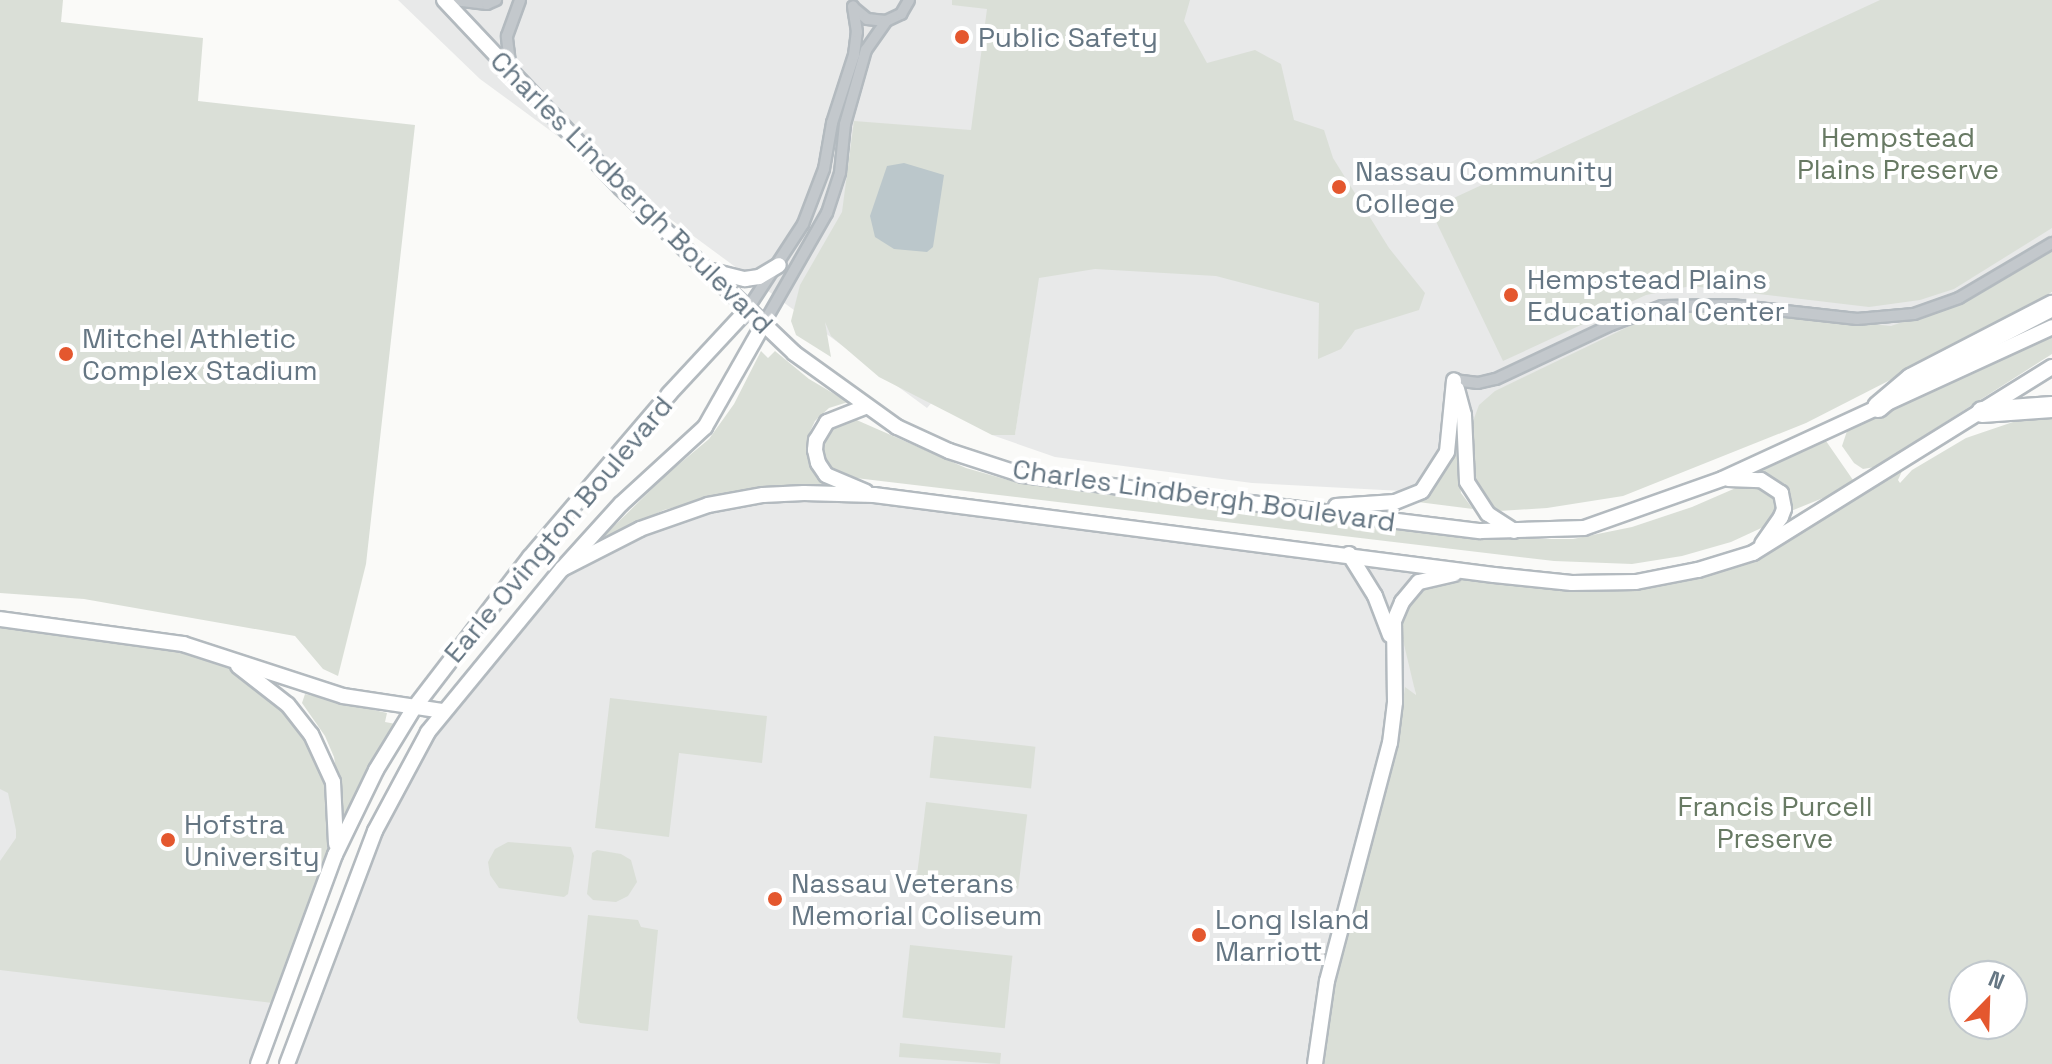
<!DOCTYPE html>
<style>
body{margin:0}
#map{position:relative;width:2052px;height:1064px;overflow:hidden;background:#fafaf8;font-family:"Space Grotesk",sans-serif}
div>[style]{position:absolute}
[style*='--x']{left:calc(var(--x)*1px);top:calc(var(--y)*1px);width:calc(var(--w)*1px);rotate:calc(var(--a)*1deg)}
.built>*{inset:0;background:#e8e9e9}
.green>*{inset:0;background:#dadfd7;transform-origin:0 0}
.water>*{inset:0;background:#bbc7cb}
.roads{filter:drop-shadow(2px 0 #b3babf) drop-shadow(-2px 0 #b3babf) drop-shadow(0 2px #b3babf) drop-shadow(0 -2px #b3babf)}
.street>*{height:10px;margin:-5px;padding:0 5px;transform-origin:5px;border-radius:5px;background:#c3c8cc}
.secondary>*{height:14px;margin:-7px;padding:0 7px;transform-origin:7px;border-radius:7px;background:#fff}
.highway>*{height:20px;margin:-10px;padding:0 10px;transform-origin:10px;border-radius:10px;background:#fff}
.dots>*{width:22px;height:22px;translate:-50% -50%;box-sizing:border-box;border:4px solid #fff;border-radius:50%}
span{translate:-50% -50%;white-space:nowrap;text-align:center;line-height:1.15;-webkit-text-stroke:8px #fff;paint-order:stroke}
.poi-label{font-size:28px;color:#657683}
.left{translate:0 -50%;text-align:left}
.park-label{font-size:28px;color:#687a64}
.street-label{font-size:28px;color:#657683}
.north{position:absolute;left:1948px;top:960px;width:80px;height:80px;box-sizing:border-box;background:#fff;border:2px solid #c1c8cd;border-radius:50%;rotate:23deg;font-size:22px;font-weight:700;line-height:32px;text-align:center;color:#657683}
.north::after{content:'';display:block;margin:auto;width:28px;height:36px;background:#e4572e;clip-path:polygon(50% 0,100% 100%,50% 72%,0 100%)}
</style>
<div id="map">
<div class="built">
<i style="clip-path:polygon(398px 0,2052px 0,2052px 244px,2043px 258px,1893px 340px,1650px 438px,1472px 418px,1454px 380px,1447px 376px,1442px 446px,1435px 467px,1418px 487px,1402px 491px,1252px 483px,1055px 457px,992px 435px,1015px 434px,1038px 280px,927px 408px,480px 79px)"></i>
<i style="clip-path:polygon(876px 497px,1413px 566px,1404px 614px,1417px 704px,1333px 1064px,289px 1064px,367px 849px,418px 754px,564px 570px,648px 527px,746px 499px)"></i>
<i style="clip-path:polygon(0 619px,333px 782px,258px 1064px,0 1064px)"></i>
</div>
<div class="green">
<i style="clip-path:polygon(0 0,63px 0,61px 22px,203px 38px,198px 101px,415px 125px,366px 564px,338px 676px,323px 669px,295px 636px,84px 599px,0 593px)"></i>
<i style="clip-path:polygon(952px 0,1190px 0,1184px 21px,1207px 63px,1255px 50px,1281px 64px,1294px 120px,1324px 130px,1333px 158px,1389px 248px,1425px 293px,1419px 310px,1355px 330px,1341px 349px,1318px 359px,1319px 303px,1216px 276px,1095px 269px,1039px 278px,1015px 435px,992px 435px,879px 377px,831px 336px,825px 322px,831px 357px,796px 335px,791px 321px,800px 285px,842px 212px,854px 121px,971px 130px,987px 9px,952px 5px)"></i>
<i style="clip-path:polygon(1880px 0,2052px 0,2052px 228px,1954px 289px,1920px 300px,1869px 307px,1691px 286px,1646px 295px,1503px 361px,1430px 209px)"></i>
<i style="clip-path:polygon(2052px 251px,2052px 292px,1994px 327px,1806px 423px,1623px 496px,1547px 508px,1499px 511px,1487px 506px,1475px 493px,1469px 432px,1479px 405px,1495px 391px,1634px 324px,1681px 312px,1744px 311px,1891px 326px,1973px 298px)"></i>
<i style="clip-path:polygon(2052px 336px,2052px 354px,1875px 467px,1863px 469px,1854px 463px,1842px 446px,1847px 431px)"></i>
<i style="clip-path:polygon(761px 351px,768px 358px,775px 351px,809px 379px,848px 402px,829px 408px,815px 421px,807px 438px,808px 461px,818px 477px,831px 486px,732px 492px,664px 510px,601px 539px,666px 475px,709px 439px,734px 404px)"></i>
<i style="clip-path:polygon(evenodd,2052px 415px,2052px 1064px,1324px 1064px,1332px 994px,1397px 748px,1405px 687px,1416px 695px,1402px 636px,1403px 610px,1425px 584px,1435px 587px,1436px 582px,1446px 577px,1581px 592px,1614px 591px,1705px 575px,1766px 552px,1903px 469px,1898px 480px,1900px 483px,1912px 470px,1966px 438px,2016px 421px,2052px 415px,1964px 976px,2012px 976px,2012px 1024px,1964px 1024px,1964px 976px)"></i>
<i style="clip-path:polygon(852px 418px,966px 468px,1015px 482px,1480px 539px,1573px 539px,1632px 527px,1692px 507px,1745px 484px,1761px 485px,1774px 493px,1778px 505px,1770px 524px,1731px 542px,1682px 556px,1632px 564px,1554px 561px,847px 477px,833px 471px,824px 458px,822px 444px,826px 431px,837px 421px)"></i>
<i style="clip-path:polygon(1455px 440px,1461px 493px,1473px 509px,1410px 501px,1435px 483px,1449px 462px)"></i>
<i style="clip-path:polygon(1826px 441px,1853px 480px,1828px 496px,1791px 511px,1785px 484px,1758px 470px)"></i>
<i style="clip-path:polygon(0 619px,203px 649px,270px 689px,320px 750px,338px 826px,281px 1004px,0 970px,0 861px,16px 838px,16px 830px,8px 793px,0 789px)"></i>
<i style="clip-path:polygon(305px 694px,387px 713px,385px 722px,396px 724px,344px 819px,334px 757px,325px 736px,302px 703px)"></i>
<i style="clip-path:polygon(610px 698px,767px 716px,762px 763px,679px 753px,669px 837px,595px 828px)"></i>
<i style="left:934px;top:736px;width:102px;height:42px;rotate:6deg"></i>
<i style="left:926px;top:802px;width:102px;height:75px;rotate:7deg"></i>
<i style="clip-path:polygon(508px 842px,571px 847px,574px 856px,568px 894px,564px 897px,499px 888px,490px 875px,488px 862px,495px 849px)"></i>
<i style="clip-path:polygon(597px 850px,621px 854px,631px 860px,637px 882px,628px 896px,616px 902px,593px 900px,587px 894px,592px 853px)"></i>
<i style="clip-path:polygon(588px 915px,638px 920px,641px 927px,658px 930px,648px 1031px,580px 1023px,577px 1018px)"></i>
<i style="left:910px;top:945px;width:103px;height:73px;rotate:6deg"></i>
<i style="clip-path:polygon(900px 1043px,1001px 1053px,1000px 1064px,899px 1057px)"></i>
</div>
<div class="water">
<i style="clip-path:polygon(904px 163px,944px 175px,933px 247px,927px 252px,894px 249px,875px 237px,870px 216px,887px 166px)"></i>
</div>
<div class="roads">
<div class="street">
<i style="--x:454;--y:0;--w:33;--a:7"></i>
<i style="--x:487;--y:4;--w:10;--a:-24"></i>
<i style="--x:854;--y:8;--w:17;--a:40"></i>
<i style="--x:867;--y:19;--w:19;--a:6"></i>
<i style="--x:886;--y:21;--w:17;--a:-25"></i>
<i style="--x:901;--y:14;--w:16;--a:-60"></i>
<i style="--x:511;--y:71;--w:35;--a:-97"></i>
<i style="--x:507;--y:36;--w:38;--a:-70"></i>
<i style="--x:747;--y:310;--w:103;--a:-56.9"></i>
<i style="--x:803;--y:224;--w:59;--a:-69.1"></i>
<i style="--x:824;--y:169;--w:47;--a:-80.1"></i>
<i style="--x:832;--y:123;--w:71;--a:-72.1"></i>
<i style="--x:854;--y:55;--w:23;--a:-83"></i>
<i style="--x:857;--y:32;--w:26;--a:-99"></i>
<i style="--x:763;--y:325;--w:129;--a:-60.3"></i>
<i style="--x:827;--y:213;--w:42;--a:-72"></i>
<i style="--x:840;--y:173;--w:49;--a:-84.2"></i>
<i style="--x:845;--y:124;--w:77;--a:-74.2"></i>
<i style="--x:866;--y:50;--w:35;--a:-55"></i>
<i style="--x:1454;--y:380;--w:24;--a:7"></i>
<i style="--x:1478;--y:383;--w:18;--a:-13"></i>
<i style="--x:1496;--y:379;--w:127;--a:-25.2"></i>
<i style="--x:1611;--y:325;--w:54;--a:-20.4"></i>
<i style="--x:1662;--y:306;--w:69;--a:-0.8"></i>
<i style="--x:1731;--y:305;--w:127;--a:6.3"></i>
<i style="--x:1857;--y:319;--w:57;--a:-5"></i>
<i style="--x:1914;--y:314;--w:48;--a:-19.6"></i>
<i style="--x:1959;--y:298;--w:108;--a:-30.6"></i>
</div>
<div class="secondary">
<i style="--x:444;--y:0;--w:258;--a:46.7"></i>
<i style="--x:621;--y:188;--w:239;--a:43.6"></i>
<i style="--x:794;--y:353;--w:127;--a:35.7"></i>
<i style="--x:897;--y:427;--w:57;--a:24.8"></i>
<i style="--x:949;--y:451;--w:78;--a:18"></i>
<i style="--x:1023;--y:475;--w:461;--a:7"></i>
<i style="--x:1481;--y:531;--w:103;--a:-1.7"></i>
<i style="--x:1584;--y:528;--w:146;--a:-19.5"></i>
<i style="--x:1722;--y:479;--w:363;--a:-24.7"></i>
<i style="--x:712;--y:271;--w:34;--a:14"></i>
<i style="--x:745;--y:279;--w:14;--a:-8"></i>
<i style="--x:759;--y:277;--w:23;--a:-31"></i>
<i style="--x:1457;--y:389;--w:27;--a:75"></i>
<i style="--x:1464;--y:415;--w:67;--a:87.4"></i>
<i style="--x:1467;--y:482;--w:38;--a:57"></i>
<i style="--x:1488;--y:514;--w:31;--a:33"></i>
<i style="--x:865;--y:407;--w:41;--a:158.5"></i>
<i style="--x:827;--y:422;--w:21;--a:121"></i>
<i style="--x:816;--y:440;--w:10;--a:96"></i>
<i style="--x:815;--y:450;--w:13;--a:77"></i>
<i style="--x:818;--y:463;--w:14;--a:56"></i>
<i style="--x:826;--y:475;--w:43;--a:23"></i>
<i style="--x:1728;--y:479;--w:33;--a:2"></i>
<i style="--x:1761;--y:480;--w:24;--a:33"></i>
<i style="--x:1781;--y:493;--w:16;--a:79"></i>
<i style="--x:1784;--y:509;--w:9;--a:111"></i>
<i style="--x:1781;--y:517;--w:33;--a:125"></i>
<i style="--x:1336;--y:506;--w:59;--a:-3.9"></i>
<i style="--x:1395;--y:502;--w:29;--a:-22"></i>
<i style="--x:1422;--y:491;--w:46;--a:-57.3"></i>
<i style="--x:1447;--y:452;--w:72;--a:-84.4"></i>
<i style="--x:1349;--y:554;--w:49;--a:58.2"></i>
<i style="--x:1375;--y:596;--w:42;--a:69"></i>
<i style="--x:562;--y:569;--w:88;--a:-27.1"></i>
<i style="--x:640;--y:529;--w:72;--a:-19.4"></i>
<i style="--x:708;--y:505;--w:56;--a:-10.3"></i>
<i style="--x:763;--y:495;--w:41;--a:-2.8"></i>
<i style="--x:804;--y:493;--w:70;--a:1.6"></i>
<i style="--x:874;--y:495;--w:625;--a:7.35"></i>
<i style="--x:1494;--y:575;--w:78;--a:5.9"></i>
<i style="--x:1572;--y:583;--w:64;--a:-0.9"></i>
<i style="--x:1636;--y:582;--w:63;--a:-11"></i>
<i style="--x:1698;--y:570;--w:58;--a:-17.2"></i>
<i style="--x:1753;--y:553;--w:352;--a:-31.9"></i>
<i style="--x:0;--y:619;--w:185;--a:7.8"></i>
<i style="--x:183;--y:644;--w:168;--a:18"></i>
<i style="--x:343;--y:696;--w:100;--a:8.6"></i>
<i style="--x:238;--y:666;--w:63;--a:38"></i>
<i style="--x:288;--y:705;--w:37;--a:52"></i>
<i style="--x:311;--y:734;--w:53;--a:65.4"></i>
<i style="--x:333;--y:782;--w:62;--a:87.2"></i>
<i style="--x:258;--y:1064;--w:223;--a:-69.8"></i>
<i style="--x:335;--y:855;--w:94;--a:-64.2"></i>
<i style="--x:376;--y:770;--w:73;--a:-58.5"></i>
<i style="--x:414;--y:708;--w:190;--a:-52.5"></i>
<i style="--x:530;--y:557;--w:214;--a:-49.5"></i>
<i style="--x:669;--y:394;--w:115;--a:-47.1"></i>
<i style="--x:287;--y:1064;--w:249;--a:-69.3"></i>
<i style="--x:375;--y:831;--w:112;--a:-61.8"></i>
<i style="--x:428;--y:732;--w:211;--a:-50.6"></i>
<i style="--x:562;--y:569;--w:88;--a:-47.8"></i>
<i style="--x:621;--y:504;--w:114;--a:-42.5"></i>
<i style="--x:705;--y:427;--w:117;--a:-60.4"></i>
<i style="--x:1315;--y:1064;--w:84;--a:-81.8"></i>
<i style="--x:1327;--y:981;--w:246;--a:-75.2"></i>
<i style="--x:1390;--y:743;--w:41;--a:-83"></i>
<i style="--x:1395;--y:702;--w:81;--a:-90.7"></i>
<i style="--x:1394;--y:621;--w:21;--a:-67"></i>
<i style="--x:1402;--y:602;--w:26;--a:-50"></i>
<i style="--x:1419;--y:582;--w:36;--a:-13"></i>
</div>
<div class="highway">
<i style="--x:1878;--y:407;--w:43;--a:-40.3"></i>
<i style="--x:1911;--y:379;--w:159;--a:-27.4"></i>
<i style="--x:1982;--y:412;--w:70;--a:-4.1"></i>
</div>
</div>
<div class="dots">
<i style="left:962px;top:37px;background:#e4572e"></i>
<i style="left:1339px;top:187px;background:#e4572e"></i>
<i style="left:1511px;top:295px;background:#e4572e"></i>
<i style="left:66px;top:354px;background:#e4572e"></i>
<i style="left:168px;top:840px;background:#e4572e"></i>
<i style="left:775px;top:899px;background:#e4572e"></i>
<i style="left:1199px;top:935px;background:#e4572e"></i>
</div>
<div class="poi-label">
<span class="left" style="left:978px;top:37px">Public Safety</span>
<span class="left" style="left:1355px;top:187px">Nassau Community<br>College</span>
<span class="left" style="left:1527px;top:295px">Hempstead Plains<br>Educational Center</span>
<span class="left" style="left:82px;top:354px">Mitchel Athletic<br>Complex Stadium</span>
<span class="left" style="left:184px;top:840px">Hofstra<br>University</span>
<span class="left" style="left:791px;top:899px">Nassau Veterans<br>Memorial Coliseum</span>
<span class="left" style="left:1215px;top:935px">Long Island<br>Marriott</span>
</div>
<div class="park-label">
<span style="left:1898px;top:153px">Hempstead<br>Plains Preserve</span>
<span style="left:1775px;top:822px">Francis Purcell<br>Preserve</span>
</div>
<div class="street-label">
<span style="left:632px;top:192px;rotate:45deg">Charles Lindbergh Boulevard</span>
<span style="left:1204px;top:495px;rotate:8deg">Charles Lindbergh Boulevard</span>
<span style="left:558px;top:529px;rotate:-50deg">Earle Ovington Boulevard</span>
</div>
<div class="north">N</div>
</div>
